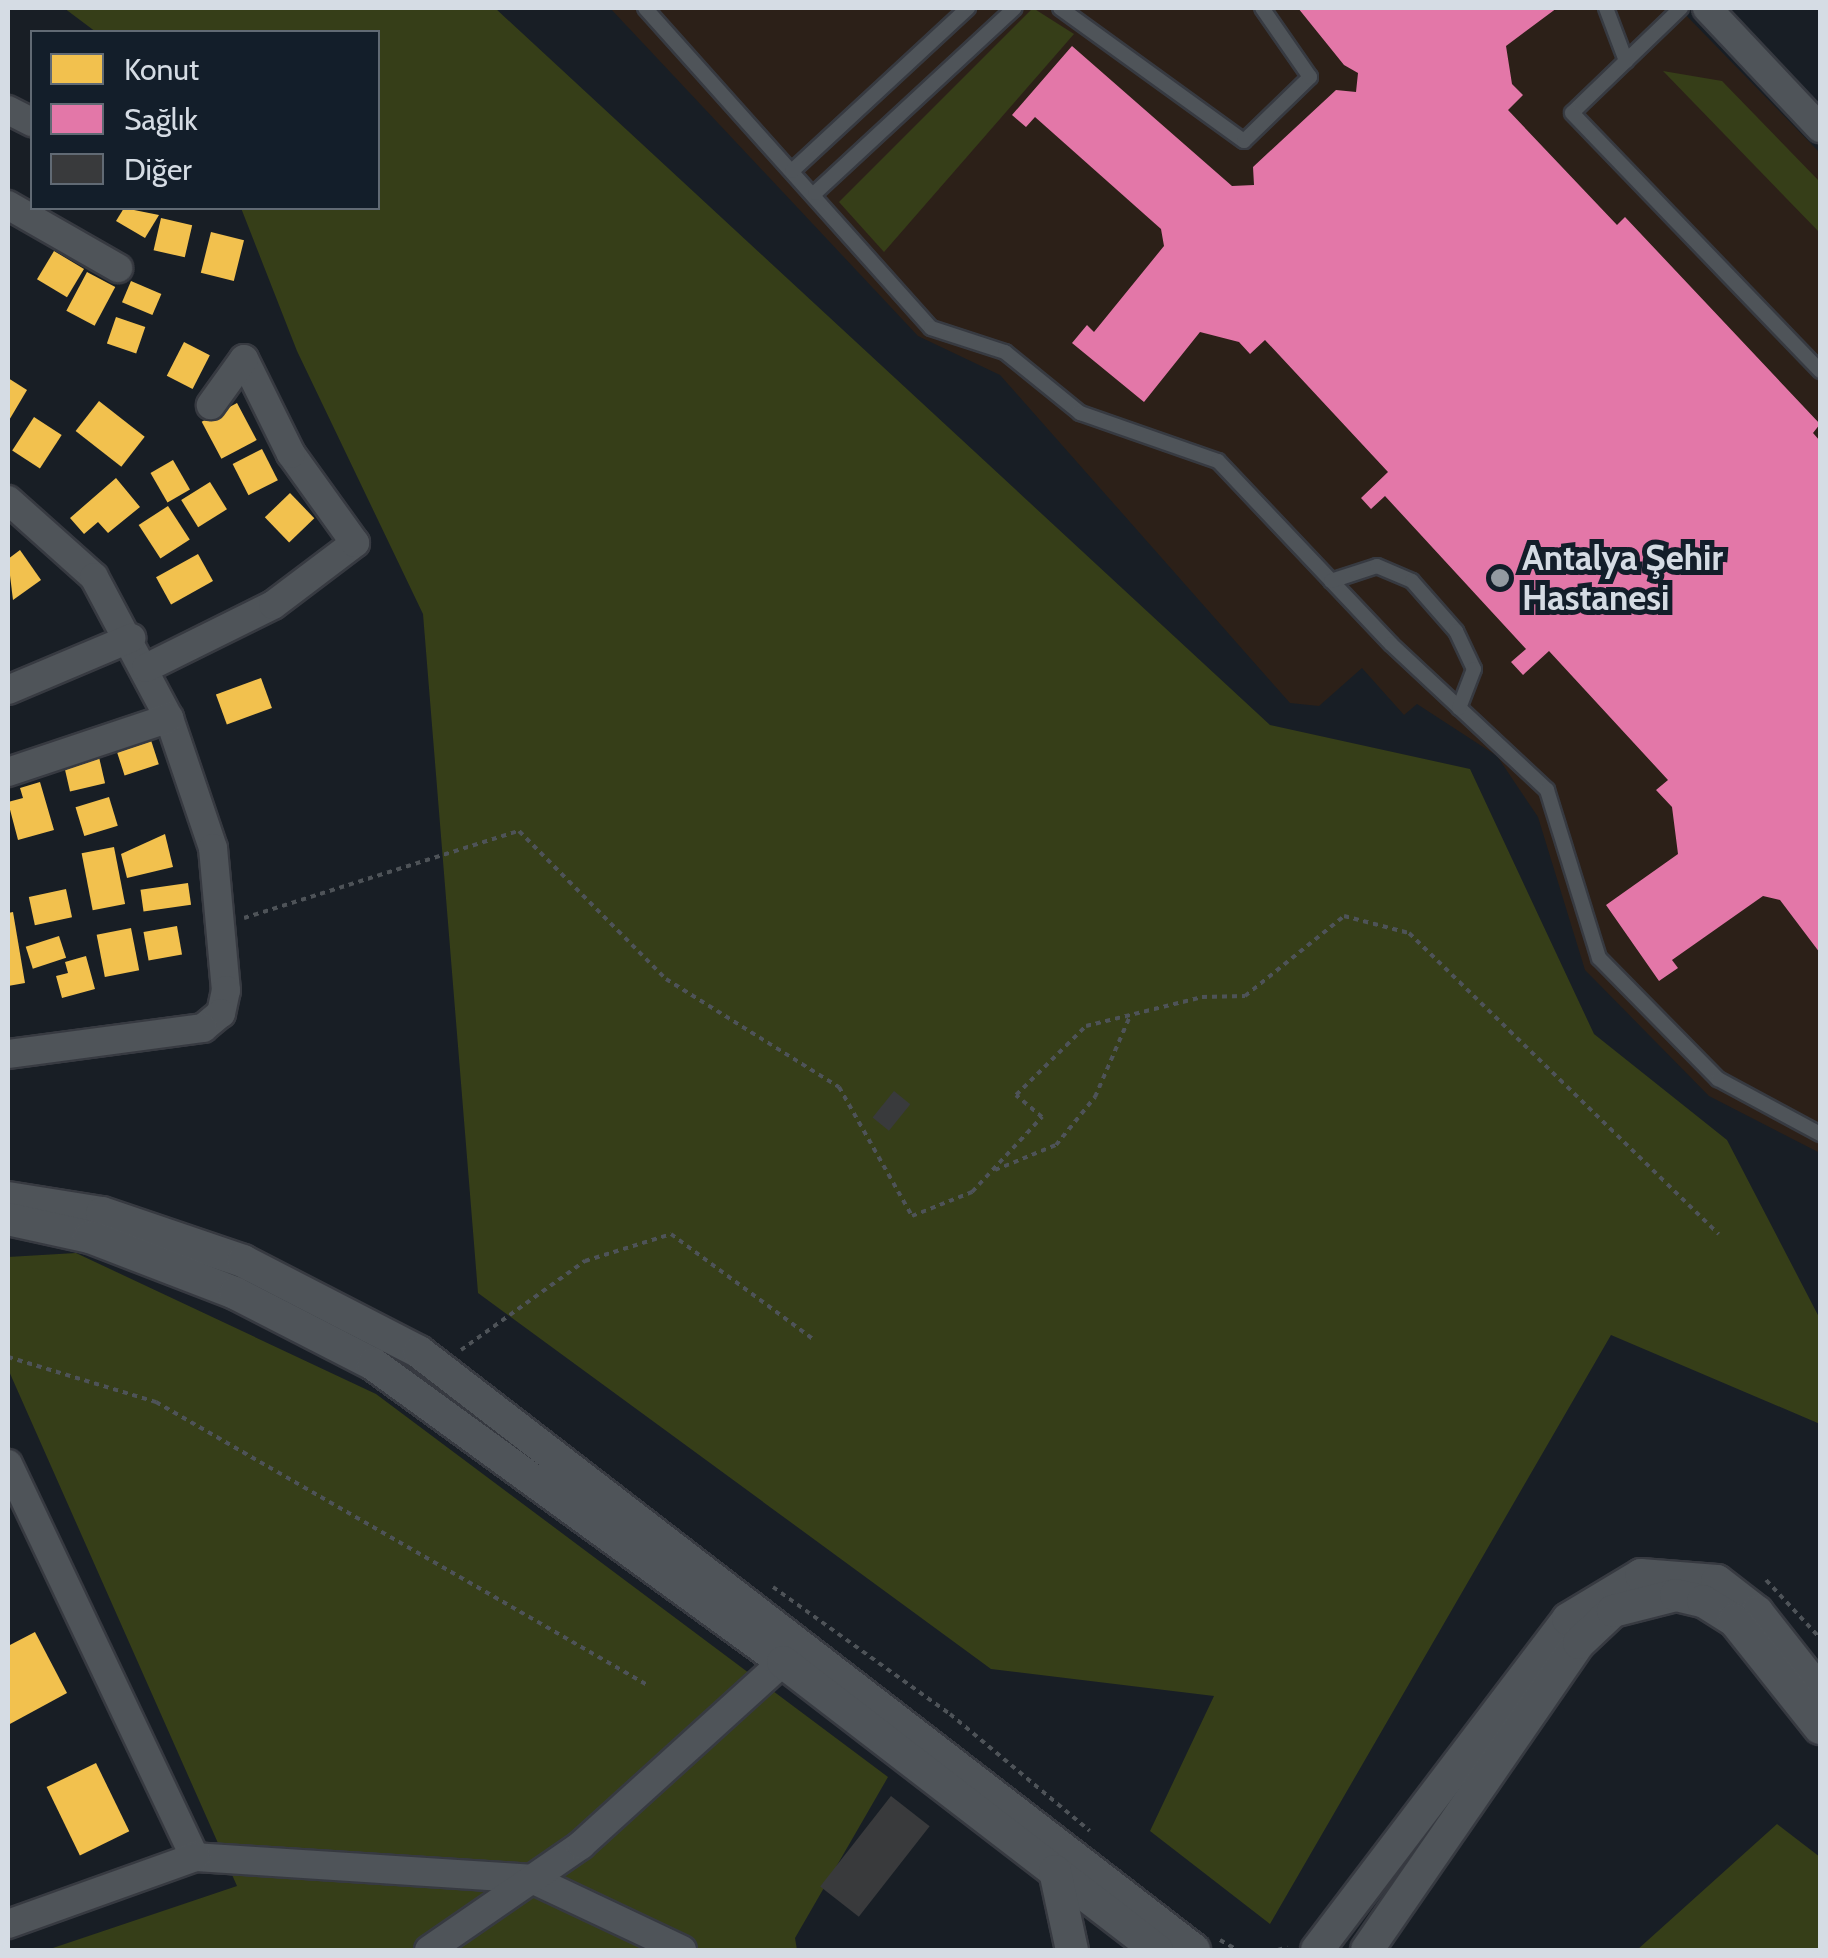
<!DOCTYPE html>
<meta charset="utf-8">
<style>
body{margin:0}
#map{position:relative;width:1828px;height:1958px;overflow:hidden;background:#181e25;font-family:Cabin,sans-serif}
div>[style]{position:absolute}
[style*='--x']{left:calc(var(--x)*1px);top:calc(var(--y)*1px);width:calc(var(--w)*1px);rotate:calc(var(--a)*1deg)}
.medical>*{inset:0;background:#2c2018}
.green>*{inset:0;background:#363e18}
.homes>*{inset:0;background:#f2c14e;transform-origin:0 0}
.health>*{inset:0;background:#e377a8}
.building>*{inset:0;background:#393a3c;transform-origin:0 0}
.path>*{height:4px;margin-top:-2px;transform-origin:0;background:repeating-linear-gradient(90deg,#4e5358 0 5px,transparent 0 10px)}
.roads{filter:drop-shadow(2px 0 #373a41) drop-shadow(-2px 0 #373a41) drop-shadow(0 2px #373a41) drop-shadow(0 -2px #373a41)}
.service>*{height:14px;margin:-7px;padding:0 7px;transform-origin:7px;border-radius:7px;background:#4f5459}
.minor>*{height:28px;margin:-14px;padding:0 14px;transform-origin:14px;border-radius:14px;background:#4f5459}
.tertiary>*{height:32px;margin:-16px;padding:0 16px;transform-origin:16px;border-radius:16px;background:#4f5459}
.dots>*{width:28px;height:28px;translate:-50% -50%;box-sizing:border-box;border:5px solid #131e2a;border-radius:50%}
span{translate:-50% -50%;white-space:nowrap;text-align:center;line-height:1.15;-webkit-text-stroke:10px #131e2a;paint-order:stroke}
.poi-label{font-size:35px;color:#d5dce4;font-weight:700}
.left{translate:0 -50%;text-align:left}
.frame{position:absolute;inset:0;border:10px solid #d5dce4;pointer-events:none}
.legend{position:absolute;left:30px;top:30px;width:350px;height:180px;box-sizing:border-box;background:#131e2a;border:2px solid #616a74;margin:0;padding:12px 18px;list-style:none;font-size:30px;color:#d5dce4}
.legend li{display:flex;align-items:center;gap:20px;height:50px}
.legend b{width:50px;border:2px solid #616a74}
</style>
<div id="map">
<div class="medical">
<i style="clip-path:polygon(610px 8px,1679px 8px,1820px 153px,1820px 1153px,1709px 1096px,1585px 970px,1538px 817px,1497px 756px,1417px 704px,1404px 715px,1362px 668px,1319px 706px,1290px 703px,1000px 375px,918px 336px)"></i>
</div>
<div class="green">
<i style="clip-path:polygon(64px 8px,495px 8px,1270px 725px,1470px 769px,1594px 1034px,1727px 1140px,1820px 1319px,1820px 1424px,1611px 1335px,1270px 1924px,1150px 1831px,1214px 1696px,991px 1669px,478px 1293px,423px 614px,297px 351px,241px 208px,378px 208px,378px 32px,96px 32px)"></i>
<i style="clip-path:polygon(1033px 8px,1074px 34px,884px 252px,839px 202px)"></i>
<i style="clip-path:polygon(1663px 71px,1722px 81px,1820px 182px,1820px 233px)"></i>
<i style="clip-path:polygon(76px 1253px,376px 1394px,888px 1777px,795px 1938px,797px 1950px,47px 1950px,237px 1886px,8px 1369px,8px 1257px)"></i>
<i style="clip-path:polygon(1777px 1824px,1820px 1857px,1820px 1950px,1637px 1950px)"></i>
</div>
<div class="homes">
<i style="clip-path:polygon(124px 208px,159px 215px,145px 238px,116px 221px)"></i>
<i style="left:161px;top:218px;width:32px;height:33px;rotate:13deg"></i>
<i style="left:211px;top:232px;width:34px;height:42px;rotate:14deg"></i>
<i style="left:54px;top:251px;width:35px;height:33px;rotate:31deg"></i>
<i style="left:87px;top:272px;width:32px;height:44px;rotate:28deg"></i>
<i style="left:131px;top:281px;width:33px;height:23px;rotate:23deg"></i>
<i style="left:116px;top:317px;width:31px;height:28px;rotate:19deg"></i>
<i style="left:184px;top:342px;width:29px;height:38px;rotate:27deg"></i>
<i style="clip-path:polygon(8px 378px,27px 390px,8px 422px)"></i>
<i style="left:99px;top:401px;width:58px;height:38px;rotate:38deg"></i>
<i style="left:237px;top:403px;width:42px;height:40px;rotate:62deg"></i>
<i style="left:34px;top:417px;width:33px;height:40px;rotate:33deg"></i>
<i style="left:262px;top:449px;width:35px;height:33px;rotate:63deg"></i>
<i style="left:173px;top:460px;width:34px;height:26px;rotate:60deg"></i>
<i style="clip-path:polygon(116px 478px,140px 507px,108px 533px,98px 522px,84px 534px,70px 518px)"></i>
<i style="left:210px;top:482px;width:32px;height:34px;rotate:58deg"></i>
<i style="left:290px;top:493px;width:35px;height:35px;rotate:46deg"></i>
<i style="left:168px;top:506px;width:40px;height:35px;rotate:57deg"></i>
<i style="clip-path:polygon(20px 550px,41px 580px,13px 600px,8px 559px)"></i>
<i style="left:198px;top:554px;width:31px;height:48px;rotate:61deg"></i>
<i style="left:261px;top:678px;width:32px;height:48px;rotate:70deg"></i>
<i style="left:148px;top:731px;width:35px;height:36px;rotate:72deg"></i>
<i style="left:99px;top:757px;width:27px;height:36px;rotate:77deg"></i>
<i style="clip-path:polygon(40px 782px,54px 830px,18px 840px,8px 802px,23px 798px,20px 788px)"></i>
<i style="left:109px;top:797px;width:30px;height:35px;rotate:73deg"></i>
<i style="clip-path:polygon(165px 834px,173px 867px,127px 878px,121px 854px)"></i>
<i style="left:114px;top:847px;width:58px;height:33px;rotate:79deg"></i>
<i style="left:188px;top:883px;width:22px;height:48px;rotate:82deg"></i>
<i style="left:66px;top:889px;width:29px;height:38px;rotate:78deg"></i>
<i style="clip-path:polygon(13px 912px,25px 983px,8px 986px,8px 913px)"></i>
<i style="left:177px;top:926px;width:29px;height:34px;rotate:80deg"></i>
<i style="left:131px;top:928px;width:43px;height:35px;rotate:79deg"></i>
<i style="left:59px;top:936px;width:23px;height:35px;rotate:72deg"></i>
<i style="clip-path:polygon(86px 956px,95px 989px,62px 998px,56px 976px,68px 973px,65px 962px)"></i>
<i style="clip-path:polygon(35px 1632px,67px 1693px,8px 1725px,8px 1646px)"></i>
<i style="left:96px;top:1763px;width:76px;height:55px;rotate:64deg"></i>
</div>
<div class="health">
<i style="clip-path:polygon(1298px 8px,1557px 8px,1506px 46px,1512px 84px,1523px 95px,1508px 110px,1617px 225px,1625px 217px,1820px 424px,1813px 433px,1820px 441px,1820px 953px,1780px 900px,1763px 896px,1672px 960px,1678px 968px,1659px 981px,1606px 905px,1678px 854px,1672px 807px,1656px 790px,1668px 780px,1549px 651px,1523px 675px,1511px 662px,1526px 649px,1385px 496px,1371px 509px,1361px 498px,1388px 472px,1265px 340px,1250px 354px,1239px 342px,1200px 332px,1144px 402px,1072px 343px,1087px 325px,1094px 332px,1164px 246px,1161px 229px,1035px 117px,1026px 127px,1012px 115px,1072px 46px,1232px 186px,1254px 185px,1253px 167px,1336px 90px,1356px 92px,1358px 73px,1344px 65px)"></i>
</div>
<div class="building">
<i style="left:894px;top:1091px;width:21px;height:34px;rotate:39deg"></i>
<i style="left:891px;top:1796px;width:49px;height:115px;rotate:38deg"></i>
</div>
<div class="path">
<i style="--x:244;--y:918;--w:288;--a:-17.6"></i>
<i style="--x:519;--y:831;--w:209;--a:45.2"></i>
<i style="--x:666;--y:979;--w:204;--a:32"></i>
<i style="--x:839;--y:1087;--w:148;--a:60.5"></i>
<i style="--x:912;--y:1216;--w:65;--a:-21.8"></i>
<i style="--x:972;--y:1192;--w:103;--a:-47"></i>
<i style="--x:1042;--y:1117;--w:34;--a:-140"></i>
<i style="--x:1016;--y:1095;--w:98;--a:-44.6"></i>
<i style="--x:1086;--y:1026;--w:120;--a:-14"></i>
<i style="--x:1202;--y:997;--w:43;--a:-1.3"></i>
<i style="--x:1245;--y:996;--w:127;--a:-38.9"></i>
<i style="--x:1344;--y:916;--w:67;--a:14.7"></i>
<i style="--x:1409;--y:933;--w:432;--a:44.2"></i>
<i style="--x:995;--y:1170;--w:66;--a:-22.3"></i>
<i style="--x:1056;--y:1145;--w:62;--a:-50.9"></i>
<i style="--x:1095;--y:1097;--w:88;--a:-66.6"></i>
<i style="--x:461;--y:1350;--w:153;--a:-35.7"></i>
<i style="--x:585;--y:1261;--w:90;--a:-17.4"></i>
<i style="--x:671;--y:1234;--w:178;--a:36.5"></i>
<i style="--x:8;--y:1357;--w:155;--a:16.9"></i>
<i style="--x:156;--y:1402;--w:569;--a:29.94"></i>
<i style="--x:1766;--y:1580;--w:79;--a:47"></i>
<i style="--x:773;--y:1587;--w:218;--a:35.7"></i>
<i style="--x:950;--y:1714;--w:182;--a:39.9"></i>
<i style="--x:1220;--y:1940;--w:20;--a:30"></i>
<i style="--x:1278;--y:1950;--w:10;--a:-17"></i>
</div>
<div class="roads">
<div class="service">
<i style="--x:645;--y:8;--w:429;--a:48.2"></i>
<i style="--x:931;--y:328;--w:78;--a:18"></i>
<i style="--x:1005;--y:352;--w:97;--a:39.1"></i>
<i style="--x:1080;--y:413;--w:146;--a:19.2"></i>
<i style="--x:1218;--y:461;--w:252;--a:46.6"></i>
<i style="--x:1391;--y:644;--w:214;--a:43.1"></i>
<i style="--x:1547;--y:790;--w:176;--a:72.8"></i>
<i style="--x:1599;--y:958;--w:170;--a:45.5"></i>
<i style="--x:1718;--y:1079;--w:116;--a:28.3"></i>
<i style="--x:1060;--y:8;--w:227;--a:35.9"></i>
<i style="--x:1244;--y:141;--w:92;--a:-44.1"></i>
<i style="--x:1310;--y:77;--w:84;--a:-124.8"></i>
<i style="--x:1606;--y:8;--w:57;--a:69.3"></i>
<i style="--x:1681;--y:8;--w:151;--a:136.1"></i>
<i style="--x:1572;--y:113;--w:358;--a:46.1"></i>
<i style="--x:792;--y:171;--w:240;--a:-42.8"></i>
<i style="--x:815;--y:193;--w:272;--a:-42.8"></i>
<i style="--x:1331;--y:581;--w:48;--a:-18.1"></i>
<i style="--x:1377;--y:566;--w:38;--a:23"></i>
<i style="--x:1412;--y:581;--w:67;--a:48.7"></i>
<i style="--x:1456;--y:631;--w:42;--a:64.7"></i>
<i style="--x:1474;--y:669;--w:42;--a:111"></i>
</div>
<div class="minor">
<i style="--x:1707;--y:8;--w:165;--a:46.7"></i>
<i style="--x:8;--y:110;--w:27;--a:27"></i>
<i style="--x:8;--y:205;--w:127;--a:29.8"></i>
<i style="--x:8;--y:500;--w:115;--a:41.8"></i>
<i style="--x:94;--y:577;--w:160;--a:62"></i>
<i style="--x:169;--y:718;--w:137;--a:71.3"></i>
<i style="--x:213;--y:848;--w:143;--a:84.8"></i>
<i style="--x:226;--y:990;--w:24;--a:102"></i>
<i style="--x:221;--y:1013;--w:23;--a:140"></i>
<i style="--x:203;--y:1028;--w:197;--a:172.4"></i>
<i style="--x:146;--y:668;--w:142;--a:-26.4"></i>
<i style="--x:273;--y:605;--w:103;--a:-37.1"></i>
<i style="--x:355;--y:543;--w:110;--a:-125.7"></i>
<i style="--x:291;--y:454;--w:106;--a:-116.3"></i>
<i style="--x:244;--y:359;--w:57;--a:125.7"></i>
<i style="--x:8;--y:690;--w:134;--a:-22.9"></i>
<i style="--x:8;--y:772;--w:170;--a:-18.5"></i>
<i style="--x:8;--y:1464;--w:435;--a:64.6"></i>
<i style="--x:195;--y:1857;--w:338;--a:3.7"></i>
<i style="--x:532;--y:1879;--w:166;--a:25.3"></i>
<i style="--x:8;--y:1924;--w:199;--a:-19.7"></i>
<i style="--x:429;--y:1950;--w:185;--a:-34.6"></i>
<i style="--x:581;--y:1845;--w:273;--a:-42.2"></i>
</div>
<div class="tertiary">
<i style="--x:8;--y:1198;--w:95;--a:9.1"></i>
<i style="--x:102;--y:1213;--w:149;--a:18.8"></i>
<i style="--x:243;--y:1261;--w:198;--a:27.3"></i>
<i style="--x:419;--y:1352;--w:979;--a:37.65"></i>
<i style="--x:8;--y:1219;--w:84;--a:12.4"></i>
<i style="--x:90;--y:1237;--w:155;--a:21.1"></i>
<i style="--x:235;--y:1293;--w:155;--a:27.2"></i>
<i style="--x:373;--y:1364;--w:507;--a:36.01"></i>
<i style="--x:783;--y:1662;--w:472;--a:37.6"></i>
<i style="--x:1055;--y:1871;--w:81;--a:77.9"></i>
<i style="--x:1317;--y:1950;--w:415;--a:-52.8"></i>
<i style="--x:1568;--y:1619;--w:85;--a:-31.1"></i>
<i style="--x:1641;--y:1575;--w:76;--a:4.5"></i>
<i style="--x:1717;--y:1581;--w:51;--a:37.8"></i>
<i style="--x:1757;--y:1612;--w:102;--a:51.8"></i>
<i style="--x:1367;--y:1950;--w:373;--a:-55.4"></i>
<i style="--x:1579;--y:1643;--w:47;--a:-43.3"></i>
<i style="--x:1613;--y:1611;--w:65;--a:-14.3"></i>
<i style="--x:1676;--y:1595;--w:28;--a:13"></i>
<i style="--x:1703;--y:1601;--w:36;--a:32"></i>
<i style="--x:1734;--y:1620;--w:138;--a:51.5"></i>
</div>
</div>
<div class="dots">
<i style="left:1500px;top:578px;background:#939aa1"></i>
</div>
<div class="poi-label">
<span class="left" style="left:1522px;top:578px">Antalya Şehir<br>Hastanesi</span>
</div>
<div class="frame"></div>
<ul class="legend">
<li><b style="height:28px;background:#f2c14e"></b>Konut</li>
<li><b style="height:28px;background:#e377a8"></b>Sağlık</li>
<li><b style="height:28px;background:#393a3c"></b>Diğer</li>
</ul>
</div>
